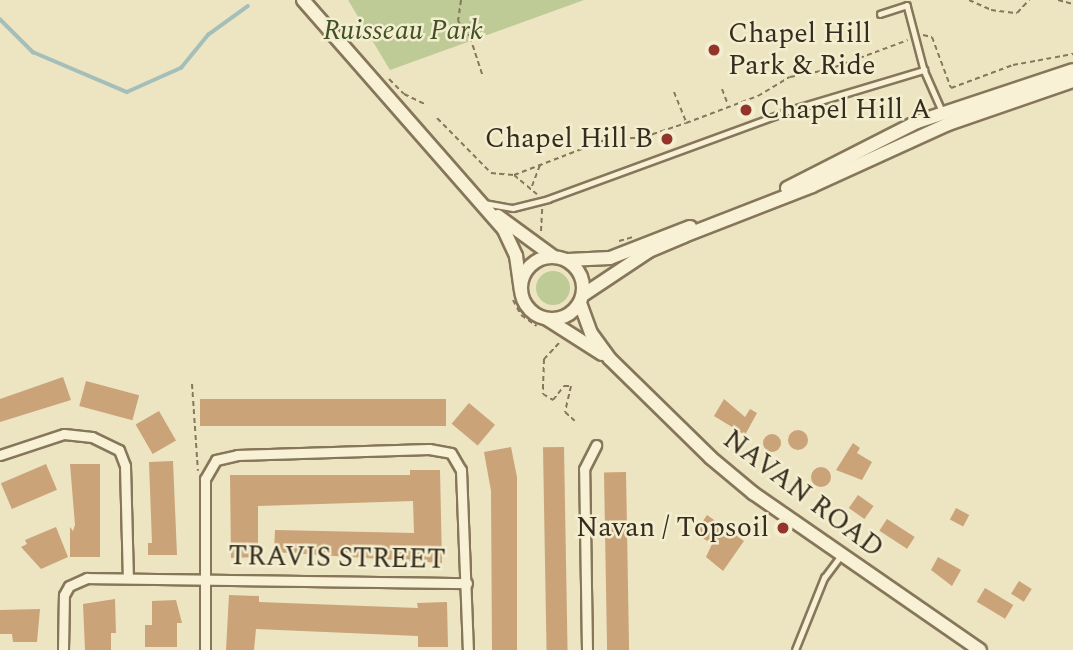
<!DOCTYPE html>
<style>
body{margin:0}
#map{position:relative;width:1073px;height:650px;overflow:hidden;background:#ede4c2;font-family:Spectral,serif}
div>[style]{position:absolute}
[style*='--x']{left:calc(var(--x)*1px);top:calc(var(--y)*1px);width:calc(var(--w)*1px);rotate:calc(var(--a)*1deg)}
.green>*{inset:0;background:#bfcb96}
.round{border-radius:50%}
.stream>*{height:3.5px;margin:-1.75px;padding:0 1.75px;transform-origin:1.75px;border-radius:1.75px;background:#a4bfba}
.building>*{inset:0;background:#caa378;transform-origin:0 0}
.path>*{height:2px;margin-top:-1px;transform-origin:0;background:repeating-linear-gradient(90deg,#86765a 0 5px,transparent 0 8.5px)}
.roads{filter:drop-shadow(2px 0 #86765a) drop-shadow(-2px 0 #86765a) drop-shadow(0 2px #86765a) drop-shadow(0 -2px #86765a)}
.lane>*{height:4.5px;margin:-2.25px;padding:0 2.25px;transform-origin:2.25px;border-radius:2.25px;background:#f8f1d5}
.street>*{height:9px;margin:-4.5px;padding:0 4.5px;transform-origin:4.5px;border-radius:4.5px;background:#f8f1d5}
.secondary>*{height:12px;margin:-6px;padding:0 6px;transform-origin:6px;border-radius:6px;background:#f8f1d5}
.secondary>.ring{margin:-6px;padding:0;box-sizing:content-box;background:none;border:12px solid #f8f1d5;border-radius:50%}
.dots>*{width:19px;height:19px;translate:-50% -50%;box-sizing:border-box;border:4px solid #f4eed1;border-radius:50%}
span{translate:-50% -50%;white-space:nowrap;text-align:center;line-height:1.15;-webkit-text-stroke:5px #f4eed1;paint-order:stroke}
.park-label{font-size:28px;color:#425224;font-style:italic}
.poi-label{font-size:28px;color:#362c1d}
.left{translate:0 -50%;text-align:left}
.right{translate:-100% -50%;text-align:right}
.street-label{font-size:28px;color:#362c1d}
</style>
<div id="map">
<div class="green">
<i style="clip-path:polygon(348px 0,584px 0,390px 70px)"></i>
<i class="round" style="left:536px;top:271px;width:34px;height:34px"></i>
</div>
<div class="stream">
<i style="--x:0;--y:19;--w:47;--a:45"></i>
<i style="--x:33;--y:52;--w:102;--a:23.1"></i>
<i style="--x:127;--y:92;--w:59;--a:-24"></i>
<i style="--x:181;--y:68;--w:43;--a:-50.7"></i>
<i style="--x:208;--y:35;--w:49;--a:-35.9"></i>
</div>
<div class="building">
<i style="clip-path:polygon(63px 377px,71px 400px,0 422px,0 399px)"></i>
<i style="left:86px;top:381px;width:55px;height:26px;rotate:15deg"></i>
<i style="left:446px;top:399px;width:27px;height:246px;rotate:90deg"></i>
<i style="clip-path:polygon(724px 399px,745px 417px,750px 409px,757px 413px,745px 435px,714px 416px)"></i>
<i style="left:469px;top:403px;width:34px;height:27px;rotate:40deg"></i>
<i style="left:159px;top:411px;width:34px;height:27px;rotate:60deg"></i>
<i class="round" style="left:788px;top:430px;width:20px;height:20px"></i>
<i class="round" style="left:763px;top:434px;width:18px;height:18px"></i>
<i style="clip-path:polygon(853px 443px,860px 448px,857px 453px,872px 462px,862px 480px,836px 470px)"></i>
<i style="clip-path:polygon(511px 447px,517px 477px,517px 650px,492px 650px,491px 491px,484px 452px)"></i>
<i style="left:564px;top:447px;width:203px;height:21px;rotate:89deg"></i>
<i style="clip-path:polygon(173px 461px,177px 555px,148px 555px,148px 543px,152px 543px,149px 462px)"></i>
<i style="left:46px;top:464px;width:28px;height:49px;rotate:67deg"></i>
<i style="clip-path:polygon(70px 464px,100px 464px,100px 557px,70px 557px,70px 527px,73px 531px,75px 525px)"></i>
<i class="round" style="left:811px;top:467px;width:20px;height:20px"></i>
<i style="clip-path:polygon(410px 470px,440px 470px,442px 563px,274px 552px,275px 530px,414px 533px,413px 501px,258px 506px,258px 557px,231px 558px,230px 475px,410px 475px)"></i>
<i style="left:626px;top:472px;width:178px;height:22px;rotate:89deg"></i>
<i style="left:858px;top:495px;width:19px;height:16px;rotate:35deg"></i>
<i style="left:956px;top:508px;width:15px;height:13px;rotate:28deg"></i>
<i style="clip-path:polygon(707px 515px,744px 541px,723px 571px,706px 557px,712px 544px,695px 533px)"></i>
<i style="left:887px;top:519px;width:33px;height:14px;rotate:33deg"></i>
<i style="clip-path:polygon(56px 527px,68px 557px,41px 569px,21px 547px,27px 544px,25px 540px)"></i>
<i style="clip-path:polygon(938px 557px,961px 570px,952px 586px,931px 570px)"></i>
<i style="left:1019px;top:581px;width:15px;height:15px;rotate:32deg"></i>
<i style="left:985px;top:588px;width:33px;height:16px;rotate:31deg"></i>
<i style="clip-path:polygon(229px 595px,259px 596px,259px 602px,418px 608px,417px 603px,447px 602px,448px 647px,418px 647px,418px 636px,256px 629px,254px 650px,226px 650px)"></i>
<i style="clip-path:polygon(115px 599px,116px 633px,111px 633px,111px 650px,85px 650px,83px 604px)"></i>
<i style="clip-path:polygon(176px 600px,182px 623px,177px 623px,177px 647px,145px 647px,145px 625px,152px 625px,152px 601px)"></i>
<i style="clip-path:polygon(40px 609px,37px 642px,13px 642px,12px 634px,0 634px,0 610px)"></i>
</div>
<div class="path">
<i style="--x:461;--y:0;--w:21;--a:98"></i>
<i style="--x:458;--y:21;--w:20;--a:53"></i>
<i style="--x:470;--y:37;--w:40;--a:72"></i>
<i style="--x:969;--y:0;--w:24;--a:24"></i>
<i style="--x:991;--y:10;--w:26;--a:7"></i>
<i style="--x:1017;--y:13;--w:18;--a:-47"></i>
<i style="--x:1058;--y:0;--w:16;--a:15"></i>
<i style="--x:923;--y:35;--w:9;--a:13"></i>
<i style="--x:932;--y:37;--w:54;--a:69.6"></i>
<i style="--x:951;--y:88;--w:66;--a:-20.4"></i>
<i style="--x:1013;--y:65;--w:61;--a:-10.4"></i>
<i style="--x:389;--y:79;--w:21;--a:45"></i>
<i style="--x:404;--y:94;--w:25;--a:26"></i>
<i style="--x:722;--y:89;--w:17;--a:69"></i>
<i style="--x:674;--y:92;--w:32;--a:68"></i>
<i style="--x:437;--y:118;--w:77;--a:45.5"></i>
<i style="--x:491;--y:173;--w:23;--a:5"></i>
<i style="--x:514;--y:175;--w:30;--a:40"></i>
<i style="--x:514;--y:175;--w:97;--a:-21"></i>
<i style="--x:605;--y:140;--w:39;--a:-4"></i>
<i style="--x:644;--y:137;--w:44;--a:-18.4"></i>
<i style="--x:686;--y:123;--w:77;--a:-20.6"></i>
<i style="--x:758;--y:96;--w:37;--a:-31"></i>
<i style="--x:790;--y:77;--w:38;--a:-11"></i>
<i style="--x:827;--y:70;--w:86;--a:-20.3"></i>
<i style="--x:532;--y:186;--w:22;--a:-69"></i>
<i style="--x:541;--y:231;--w:22;--a:-87"></i>
<i style="--x:619;--y:241;--w:15;--a:-16"></i>
<i style="--x:513;--y:300;--w:17;--a:62"></i>
<i style="--x:521;--y:315;--w:19;--a:35"></i>
<i style="--x:559;--y:343;--w:22;--a:133"></i>
<i style="--x:544;--y:359;--w:35;--a:92"></i>
<i style="--x:543;--y:394;--w:12;--a:31"></i>
<i style="--x:553;--y:400;--w:18;--a:-52"></i>
<i style="--x:564;--y:386;--w:7;--a:0"></i>
<i style="--x:571;--y:386;--w:27;--a:103"></i>
<i style="--x:565;--y:412;--w:13;--a:42"></i>
<i style="--x:192;--y:384;--w:87;--a:86.1"></i>
</div>
<div class="roads">
<div class="lane">
<i style="--x:880;--y:14;--w:28;--a:-18"></i>
<i style="--x:907;--y:5;--w:67;--a:75.3"></i>
<i style="--x:924;--y:70;--w:47;--a:66.2"></i>
<i style="--x:484;--y:203;--w:29;--a:10"></i>
<i style="--x:513;--y:208;--w:36;--a:-14"></i>
<i style="--x:548;--y:199;--w:265;--a:-20.1"></i>
<i style="--x:797;--y:108;--w:133;--a:-16.7"></i>
<i style="--x:795;--y:650;--w:78;--a:-68.1"></i>
<i style="--x:824;--y:578;--w:26;--a:-53"></i>
</div>
<div class="street">
<i style="--x:0;--y:455;--w:67;--a:-18.2"></i>
<i style="--x:64;--y:434;--w:28;--a:6"></i>
<i style="--x:92;--y:437;--w:30;--a:26"></i>
<i style="--x:119;--y:450;--w:17;--a:69"></i>
<i style="--x:125;--y:466;--w:112;--a:88.5"></i>
<i style="--x:63;--y:650;--w:55;--a:-89"></i>
<i style="--x:64;--y:595;--w:10;--a:-61"></i>
<i style="--x:69;--y:586;--w:20;--a:-24"></i>
<i style="--x:87;--y:578;--w:380;--a:0.8"></i>
<i style="--x:205;--y:650;--w:171;--a:-90"></i>
<i style="--x:205;--y:479;--w:22;--a:-60"></i>
<i style="--x:216;--y:460;--w:22;--a:-13"></i>
<i style="--x:237;--y:455;--w:192;--a:-1.8"></i>
<i style="--x:429;--y:449;--w:22;--a:10"></i>
<i style="--x:451;--y:453;--w:20;--a:60"></i>
<i style="--x:461;--y:470;--w:180;--a:87.8"></i>
<i style="--x:587;--y:650;--w:181;--a:-90.9"></i>
<i style="--x:584;--y:469;--w:27;--a:-63"></i>
</div>
<div class="secondary">
<i style="--x:303;--y:0;--w:305;--a:48.8"></i>
<i style="--x:504;--y:230;--w:29;--a:65"></i>
<i style="--x:516;--y:256;--w:34;--a:82"></i>
<i style="--x:787;--y:188;--w:146;--a:-26.9"></i>
<i style="--x:917;--y:122;--w:164;--a:-18.4"></i>
<i style="--x:498;--y:216;--w:69;--a:36.2"></i>
<i class="ring" style="left:521px;top:257px;width:50px;height:50px"></i>
<i style="--x:568;--y:260;--w:42;--a:-2.7"></i>
<i style="--x:610;--y:258;--w:86;--a:-21.2"></i>
<i style="--x:583;--y:295;--w:79;--a:-33.7"></i>
<i style="--x:649;--y:251;--w:38;--a:-23"></i>
<i style="--x:684;--y:236;--w:137;--a:-21.3"></i>
<i style="--x:812;--y:186;--w:149;--a:-24.5"></i>
<i style="--x:948;--y:124;--w:132;--a:-19"></i>
<i style="--x:580;--y:303;--w:32;--a:70"></i>
<i style="--x:591;--y:333;--w:32;--a:54"></i>
<i style="--x:610;--y:359;--w:141;--a:44.4"></i>
<i style="--x:711;--y:458;--w:55;--a:39.8"></i>
<i style="--x:753;--y:493;--w:276;--a:34.7"></i>
<i style="--x:547;--y:319;--w:65;--a:32.5"></i>
</div>
</div>
<div class="dots">
<i style="left:714px;top:50px;background:#94352b"></i>
<i style="left:746px;top:110px;background:#94352b"></i>
<i style="left:667px;top:139px;background:#94352b"></i>
<i style="left:783px;top:528px;background:#94352b"></i>
</div>
<div class="park-label">
<span style="left:403px;top:31px">Ruisseau Park</span>
</div>
<div class="poi-label">
<span class="left" style="left:728px;top:50px">Chapel Hill<br>Park &amp; Ride</span>
<span class="left" style="left:760px;top:110px">Chapel Hill A</span>
<span class="right" style="left:653px;top:139px">Chapel Hill B</span>
<span class="right" style="left:769px;top:528px">Navan / Topsoil</span>
</div>
<div class="street-label">
<span style="left:803px;top:494px;rotate:37deg">NAVAN ROAD</span>
<span style="left:337px;top:558px;rotate:1deg">TRAVIS STREET</span>
</div>
</div>
